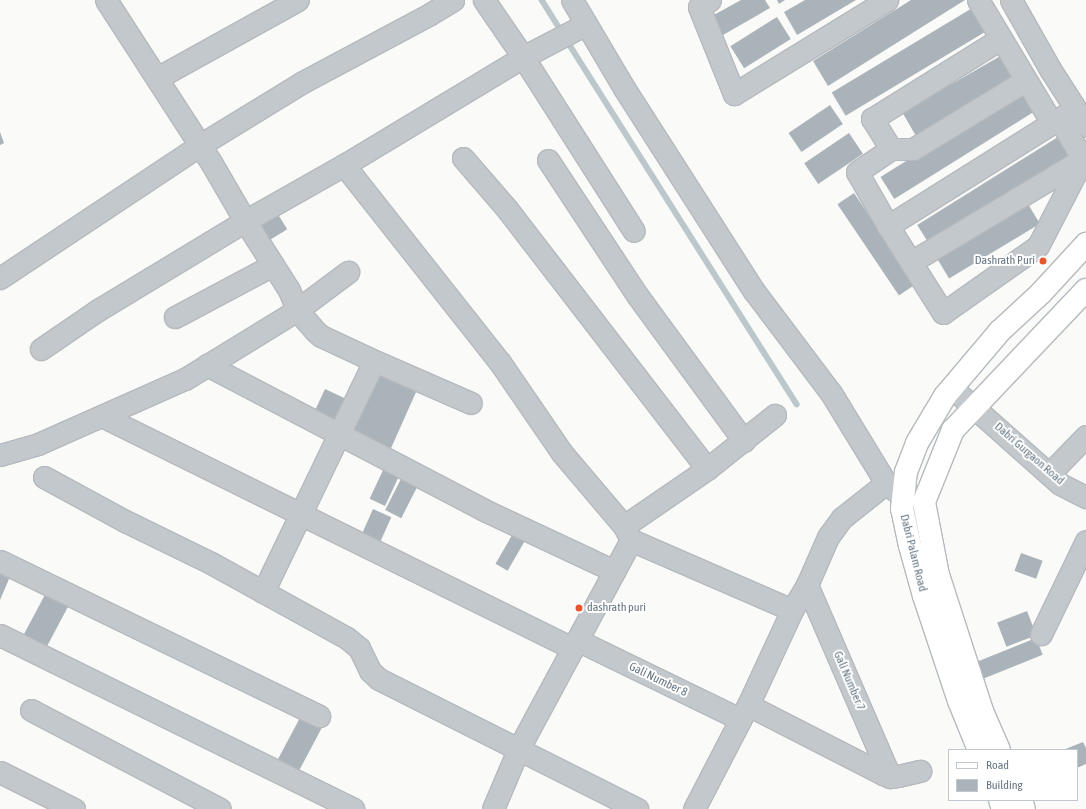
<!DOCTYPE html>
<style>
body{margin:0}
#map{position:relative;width:1086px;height:809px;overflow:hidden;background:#fafaf8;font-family:"Asap Condensed",sans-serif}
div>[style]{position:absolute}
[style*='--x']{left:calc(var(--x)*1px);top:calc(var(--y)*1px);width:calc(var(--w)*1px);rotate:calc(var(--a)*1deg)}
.stream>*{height:5.5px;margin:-2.75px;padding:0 2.75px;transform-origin:2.75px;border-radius:2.75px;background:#bbc7cb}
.building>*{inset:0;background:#aab3b9;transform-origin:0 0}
.roads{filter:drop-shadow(1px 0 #b5babe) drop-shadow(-1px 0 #b5babe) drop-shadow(0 1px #b5babe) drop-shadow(0 -1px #b5babe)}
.minor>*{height:21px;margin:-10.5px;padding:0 10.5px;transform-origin:10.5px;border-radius:10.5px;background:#c3c8cc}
.major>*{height:22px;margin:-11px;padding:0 11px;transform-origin:11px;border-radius:11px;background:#fff}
.dots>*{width:11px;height:11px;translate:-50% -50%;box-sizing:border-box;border:2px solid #fff;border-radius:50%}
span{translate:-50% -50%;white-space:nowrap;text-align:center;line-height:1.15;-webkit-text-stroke:4px #fff;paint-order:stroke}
.poi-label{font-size:12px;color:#657683}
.right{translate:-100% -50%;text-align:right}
.left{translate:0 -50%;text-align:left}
.street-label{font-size:12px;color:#657683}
.legend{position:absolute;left:948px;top:749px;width:130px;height:52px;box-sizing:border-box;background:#fff;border:1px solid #c1c8cd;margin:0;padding:5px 7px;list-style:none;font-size:12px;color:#657683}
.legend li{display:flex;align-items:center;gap:8px;height:20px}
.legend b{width:20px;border:1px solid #c1c8cd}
</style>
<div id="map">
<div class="stream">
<i style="--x:542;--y:0;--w:38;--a:58"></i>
<i style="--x:566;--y:39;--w:432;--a:57.7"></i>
</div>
<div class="building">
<i style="clip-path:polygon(741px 0,765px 0,770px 8px,723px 35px,712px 16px)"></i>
<i style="clip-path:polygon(777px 0,785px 0,779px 4px)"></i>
<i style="clip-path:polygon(805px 0,856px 0,797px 35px,784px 12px)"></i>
<i style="clip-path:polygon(911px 0,965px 0,828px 86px,813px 61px)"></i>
<i style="left:974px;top:7px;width:27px;height:166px;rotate:59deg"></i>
<i style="left:777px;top:17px;width:26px;height:55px;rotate:58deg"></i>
<i style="left:1002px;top:55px;width:30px;height:115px;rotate:60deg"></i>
<i style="left:1023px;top:88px;width:26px;height:168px;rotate:58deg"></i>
<i style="left:830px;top:105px;width:23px;height:50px;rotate:56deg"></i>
<i style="clip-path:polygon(0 132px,4px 143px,0 145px)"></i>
<i style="left:849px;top:133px;width:25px;height:54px;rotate:56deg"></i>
<i style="left:1058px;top:137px;width:26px;height:166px;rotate:58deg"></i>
<i style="left:854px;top:193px;width:110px;height:20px;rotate:56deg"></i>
<i style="left:1025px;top:199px;width:29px;height:106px;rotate:59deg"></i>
<i style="left:274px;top:208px;width:25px;height:22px;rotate:58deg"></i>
<i style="left:376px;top:364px;width:48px;height:75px;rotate:24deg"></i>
<i style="left:325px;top:389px;width:26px;height:31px;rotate:25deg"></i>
<i style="left:384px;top:468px;width:17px;height:34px;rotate:25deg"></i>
<i style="left:402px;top:477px;width:18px;height:37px;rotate:27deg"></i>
<i style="left:373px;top:509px;width:20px;height:33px;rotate:24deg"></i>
<i style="left:515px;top:530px;width:14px;height:39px;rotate:30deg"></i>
<i style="left:1021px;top:553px;width:23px;height:19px;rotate:20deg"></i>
<i style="clip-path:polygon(0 567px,12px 572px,0 600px)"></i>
<i style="left:48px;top:589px;width:26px;height:57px;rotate:28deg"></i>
<i style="left:1027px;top:611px;width:26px;height:32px;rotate:69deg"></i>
<i style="left:1036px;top:638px;width:18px;height:67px;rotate:68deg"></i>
<i style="left:302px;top:714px;width:24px;height:55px;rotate:28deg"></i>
<i style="clip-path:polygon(1083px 742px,1086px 748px,1086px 764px,1077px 768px,1077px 750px,1063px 750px)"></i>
</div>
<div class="roads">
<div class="minor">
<i style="--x:106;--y:0;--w:195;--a:57.1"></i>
<i style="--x:212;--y:164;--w:66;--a:59.9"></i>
<i style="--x:245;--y:221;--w:82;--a:57.5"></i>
<i style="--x:289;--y:290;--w:22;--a:68"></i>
<i style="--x:297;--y:310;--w:28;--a:49"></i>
<i style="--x:315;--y:331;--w:8;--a:40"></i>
<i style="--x:321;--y:336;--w:52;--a:25.1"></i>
<i style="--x:368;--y:358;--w:112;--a:23.6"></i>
<i style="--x:484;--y:0;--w:69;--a:55.6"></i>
<i style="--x:523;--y:57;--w:206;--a:57.5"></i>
<i style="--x:572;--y:0;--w:102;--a:59.4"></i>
<i style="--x:624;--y:88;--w:241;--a:57.4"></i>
<i style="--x:754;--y:291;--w:128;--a:53"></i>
<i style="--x:831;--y:393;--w:105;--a:58.6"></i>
<i style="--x:886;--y:483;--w:21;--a:39"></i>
<i style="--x:902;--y:496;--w:16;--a:14"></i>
<i style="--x:710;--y:0;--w:13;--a:148"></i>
<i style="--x:699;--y:7;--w:94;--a:68.1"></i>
<i style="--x:734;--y:94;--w:180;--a:-31.6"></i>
<i style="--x:978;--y:0;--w:144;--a:59"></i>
<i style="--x:1052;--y:123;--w:27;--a:-31"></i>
<i style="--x:1011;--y:0;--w:79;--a:60.5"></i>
<i style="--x:1050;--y:69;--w:67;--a:57.3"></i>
<i style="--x:157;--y:78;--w:161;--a:-29"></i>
<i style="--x:1052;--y:123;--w:194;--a:147.9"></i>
<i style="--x:888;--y:226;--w:103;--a:57.7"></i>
<i style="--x:943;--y:313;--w:116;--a:-35.2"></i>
<i style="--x:1038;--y:246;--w:98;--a:-62.7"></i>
<i style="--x:1083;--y:159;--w:47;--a:-121"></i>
<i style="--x:891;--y:149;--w:22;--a:0"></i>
<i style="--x:913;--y:149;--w:132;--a:-31.4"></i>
<i style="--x:463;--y:158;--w:67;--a:49.2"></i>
<i style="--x:507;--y:209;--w:328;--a:52.4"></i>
<i style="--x:548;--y:160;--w:162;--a:56.6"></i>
<i style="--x:637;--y:295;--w:181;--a:53.8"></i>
<i style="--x:344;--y:165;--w:250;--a:51.7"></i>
<i style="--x:499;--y:361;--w:112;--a:55.6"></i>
<i style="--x:562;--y:453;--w:96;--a:49.7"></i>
<i style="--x:624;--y:526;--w:16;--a:63"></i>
<i style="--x:631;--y:540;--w:238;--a:118.3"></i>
<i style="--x:518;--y:750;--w:64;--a:113"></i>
<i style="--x:888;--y:226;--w:62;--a:-119.9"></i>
<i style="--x:857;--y:172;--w:41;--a:-34.1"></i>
<i style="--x:891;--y:149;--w:36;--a:-122"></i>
<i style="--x:872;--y:119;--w:151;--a:-32"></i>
<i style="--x:911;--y:262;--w:200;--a:-30.9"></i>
<i style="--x:0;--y:278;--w:240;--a:-33.6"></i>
<i style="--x:200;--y:145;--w:119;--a:-31.5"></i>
<i style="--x:301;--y:83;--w:146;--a:-28.1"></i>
<i style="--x:430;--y:14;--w:27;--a:-31"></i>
<i style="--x:175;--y:317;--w:111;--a:-28"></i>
<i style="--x:41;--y:349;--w:69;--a:-34.4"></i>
<i style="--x:98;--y:310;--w:172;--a:-31.2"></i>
<i style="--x:245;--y:221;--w:114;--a:-29.5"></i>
<i style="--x:344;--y:165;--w:209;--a:-31.1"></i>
<i style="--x:523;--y:57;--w:71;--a:-27.6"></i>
<i style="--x:207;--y:365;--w:313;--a:27.6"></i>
<i style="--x:484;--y:510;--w:144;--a:25.1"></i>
<i style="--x:952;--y:388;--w:144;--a:41.6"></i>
<i style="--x:1060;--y:484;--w:29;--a:27"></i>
<i style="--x:102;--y:416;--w:524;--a:26.27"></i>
<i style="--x:0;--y:455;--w:40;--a:-16"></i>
<i style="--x:38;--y:444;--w:161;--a:-23.9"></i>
<i style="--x:185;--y:379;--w:132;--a:-31.6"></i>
<i style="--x:297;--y:310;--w:64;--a:-36.7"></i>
<i style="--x:1049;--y:474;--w:53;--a:-45.8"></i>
<i style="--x:44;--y:477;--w:92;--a:28.5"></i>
<i style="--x:125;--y:521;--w:96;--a:26"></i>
<i style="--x:211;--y:563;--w:155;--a:28.9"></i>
<i style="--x:347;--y:638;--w:16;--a:40"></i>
<i style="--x:359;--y:648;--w:25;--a:64"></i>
<i style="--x:370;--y:671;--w:12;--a:42"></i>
<i style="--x:379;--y:679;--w:289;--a:26.7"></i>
<i style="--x:624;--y:526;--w:101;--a:-34.5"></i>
<i style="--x:707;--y:469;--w:87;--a:-38.5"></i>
<i style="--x:631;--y:540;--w:176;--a:23.5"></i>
<i style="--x:0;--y:561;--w:355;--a:25.9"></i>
<i style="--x:807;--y:585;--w:209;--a:66.6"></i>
<i style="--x:263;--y:592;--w:256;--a:-64.3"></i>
<i style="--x:1041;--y:634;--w:103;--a:-64.2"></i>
<i style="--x:0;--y:635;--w:394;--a:26.2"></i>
<i style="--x:577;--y:640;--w:181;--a:25.9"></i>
<i style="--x:748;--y:705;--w:152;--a:27.1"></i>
<i style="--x:883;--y:774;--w:8;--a:23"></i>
<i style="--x:890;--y:777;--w:8;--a:-7"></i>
<i style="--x:898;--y:776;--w:23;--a:-13"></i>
<i style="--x:31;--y:710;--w:213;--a:27.6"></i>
<i style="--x:0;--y:772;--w:83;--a:26.6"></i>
<i style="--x:694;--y:809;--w:117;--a:-62.6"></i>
<i style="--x:748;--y:705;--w:105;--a:-65.1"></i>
<i style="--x:792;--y:610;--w:29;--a:-59"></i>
<i style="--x:807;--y:585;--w:52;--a:-66.4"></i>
<i style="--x:828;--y:537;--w:24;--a:-54"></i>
<i style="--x:842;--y:518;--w:56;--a:-38.5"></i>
</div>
<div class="major">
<i style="--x:979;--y:750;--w:53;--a:-112.2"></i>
<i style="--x:959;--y:701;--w:111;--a:-108.4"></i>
<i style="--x:924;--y:596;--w:52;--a:-105.6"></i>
<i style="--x:910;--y:546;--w:38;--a:-102"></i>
<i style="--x:902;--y:509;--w:37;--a:-84"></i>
<i style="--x:906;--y:472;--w:31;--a:-69"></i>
<i style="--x:917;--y:443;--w:55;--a:-59.2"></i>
<i style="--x:945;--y:396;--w:85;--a:-49.8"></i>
<i style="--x:1000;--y:331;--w:56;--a:-42.8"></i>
<i style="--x:1041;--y:293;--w:67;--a:-47.4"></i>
<i style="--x:999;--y:750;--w:43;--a:-113.6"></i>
<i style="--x:982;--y:711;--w:143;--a:-107.9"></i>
<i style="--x:938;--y:575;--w:74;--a:-100.9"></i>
<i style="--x:924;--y:502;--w:78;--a:-68.1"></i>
<i style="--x:953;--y:430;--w:193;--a:-46.5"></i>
<i style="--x:1000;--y:800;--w:9;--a:72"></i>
<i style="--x:1021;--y:800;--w:9;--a:72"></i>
</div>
</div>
<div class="dots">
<i style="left:1043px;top:261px;background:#e4572e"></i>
<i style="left:579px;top:608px;background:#e4572e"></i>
</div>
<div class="poi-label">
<span class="right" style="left:1035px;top:261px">Dashrath Puri</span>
<span class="left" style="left:587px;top:608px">dashrath puri</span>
</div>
<div class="street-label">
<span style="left:1029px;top:454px;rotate:41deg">Dabri Gurgaon Road</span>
<span style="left:913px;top:553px;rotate:76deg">Dabri Palam Road</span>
<span style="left:658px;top:680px;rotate:26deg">Gali Number 8</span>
<span style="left:849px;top:681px;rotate:67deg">Gali Number 7</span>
</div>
<ul class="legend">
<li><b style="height:5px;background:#fff"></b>Road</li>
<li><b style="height:11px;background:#aab3b9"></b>Building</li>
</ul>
</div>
